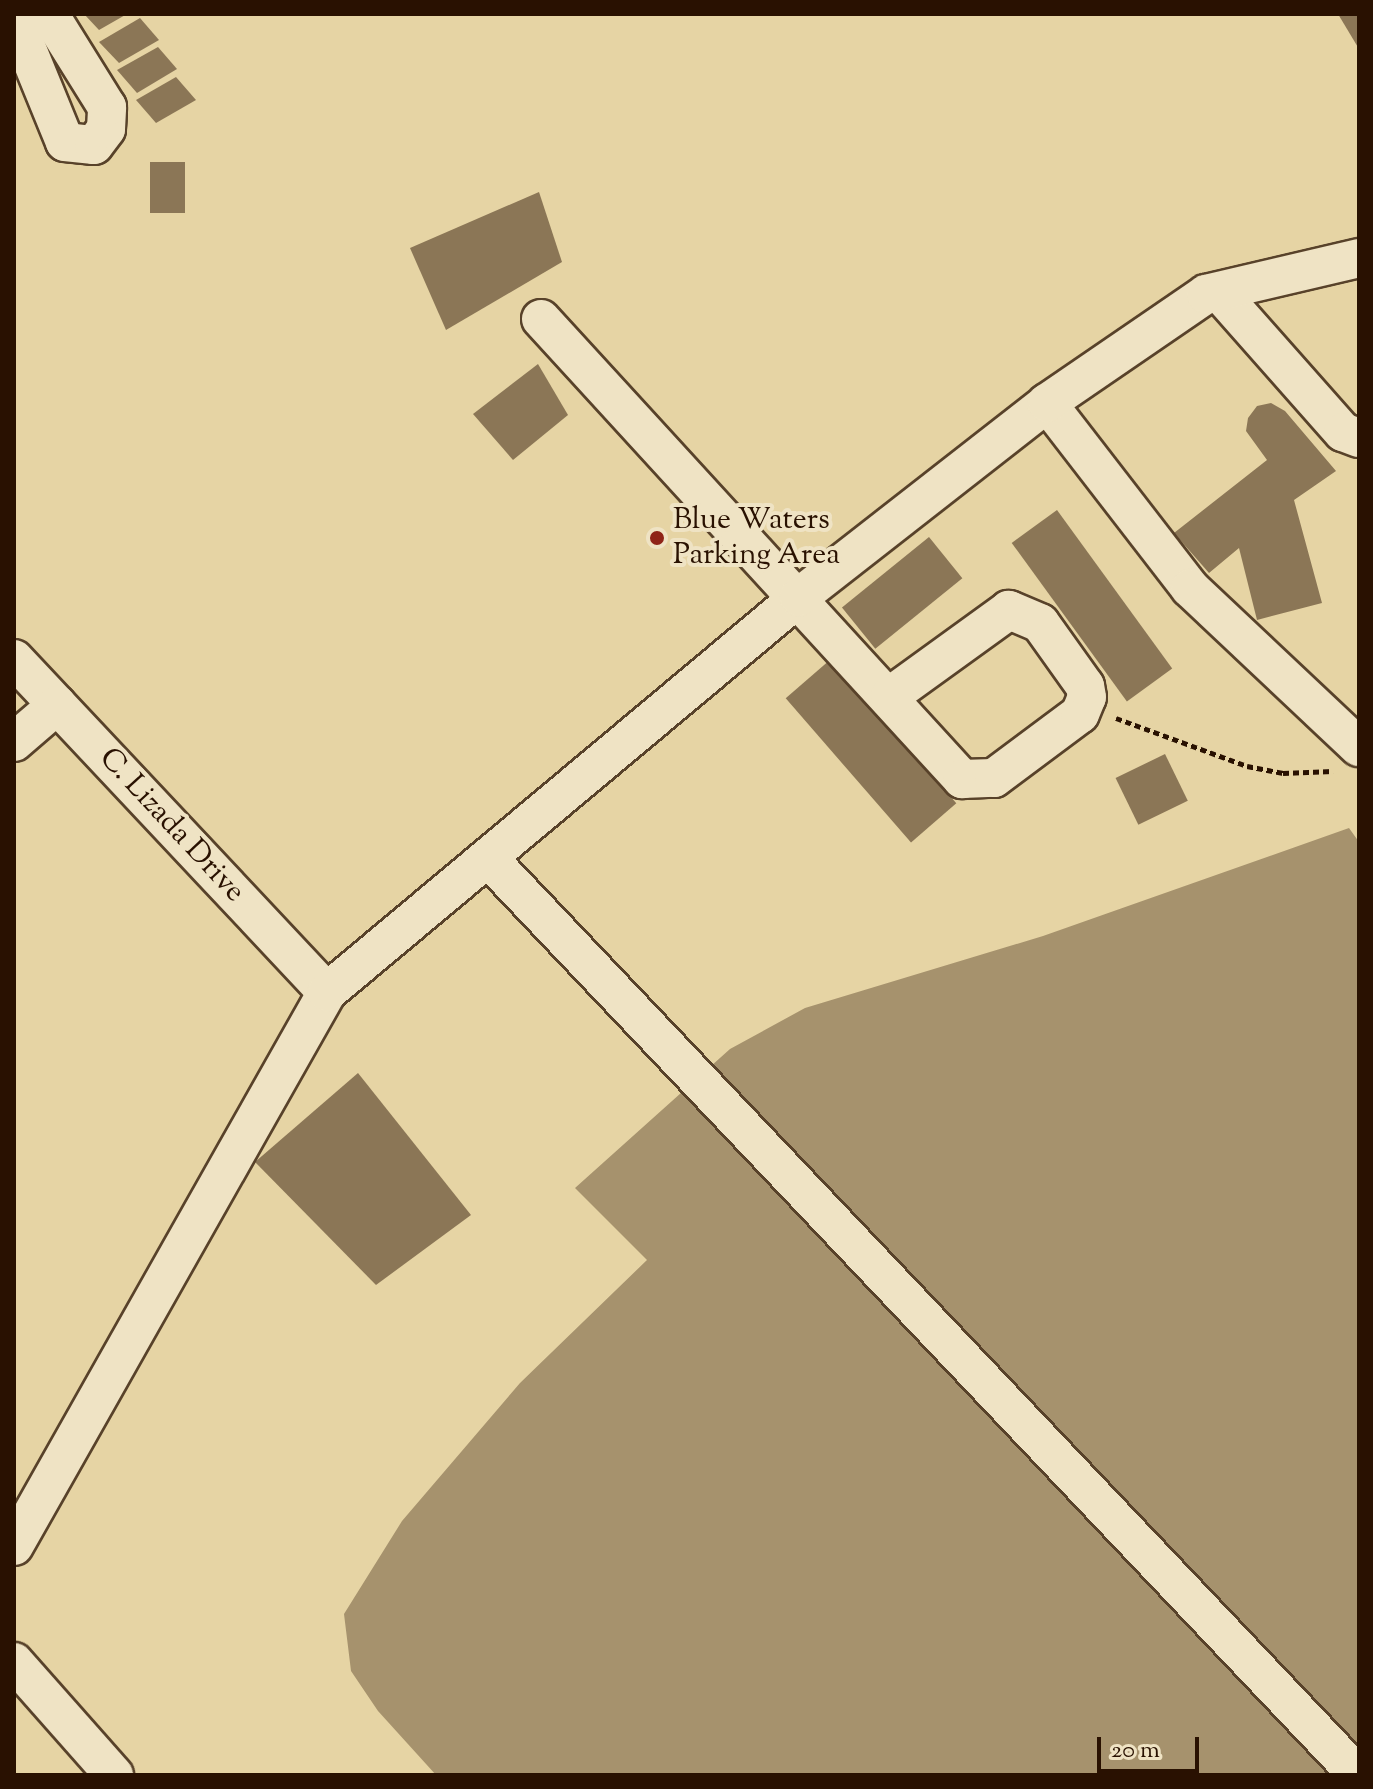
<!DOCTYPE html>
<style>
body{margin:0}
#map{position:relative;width:1373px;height:1789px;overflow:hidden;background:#e6d4a4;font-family:"Sorts Mill Goudy",serif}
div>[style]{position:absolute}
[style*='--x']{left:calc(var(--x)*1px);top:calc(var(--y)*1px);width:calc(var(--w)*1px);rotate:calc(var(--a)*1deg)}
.water>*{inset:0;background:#a6926d}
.building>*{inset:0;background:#8b7656;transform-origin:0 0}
.path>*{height:5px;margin-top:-2.5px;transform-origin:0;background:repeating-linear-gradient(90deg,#291101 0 6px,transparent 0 10px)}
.roads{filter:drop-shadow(2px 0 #58422a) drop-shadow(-2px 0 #58422a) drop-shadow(0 2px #58422a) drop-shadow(0 -2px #58422a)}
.minor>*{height:38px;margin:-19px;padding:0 19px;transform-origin:19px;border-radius:19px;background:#efe3c4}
.dots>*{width:22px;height:22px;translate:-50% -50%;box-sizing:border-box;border:4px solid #efe3c4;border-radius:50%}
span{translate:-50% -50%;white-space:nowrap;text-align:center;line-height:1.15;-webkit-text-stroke:8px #efe3c4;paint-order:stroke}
.poi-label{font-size:30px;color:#291101}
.left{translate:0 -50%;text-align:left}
.street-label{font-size:30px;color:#291101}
.frame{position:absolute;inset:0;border:16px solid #291101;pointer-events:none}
.scale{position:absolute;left:1097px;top:1737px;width:102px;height:36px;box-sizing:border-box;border:4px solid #291101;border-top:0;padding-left:10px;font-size:24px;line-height:28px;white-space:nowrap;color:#291101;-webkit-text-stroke:6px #efe3c4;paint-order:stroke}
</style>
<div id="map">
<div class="water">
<i style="clip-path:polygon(1349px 828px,1359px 842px,1359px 1775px,436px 1775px,378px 1711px,351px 1671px,344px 1614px,402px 1521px,520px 1383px,647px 1260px,575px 1188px,730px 1049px,805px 1008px,1043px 936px)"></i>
</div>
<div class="building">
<i style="clip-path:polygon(84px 14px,127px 14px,99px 30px)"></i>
<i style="clip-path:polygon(1338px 14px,1359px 14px,1359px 49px)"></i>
<i style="clip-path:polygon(140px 18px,159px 40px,119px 63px,99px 42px)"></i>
<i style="clip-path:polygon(158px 47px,177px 69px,137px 93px,117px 70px)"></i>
<i style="clip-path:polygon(176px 77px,196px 100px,156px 123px,136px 100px)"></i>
<i style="left:150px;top:162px;width:35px;height:51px"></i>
<i style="clip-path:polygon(539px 192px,562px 262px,446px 330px,410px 248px)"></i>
<i style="clip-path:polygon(538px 364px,568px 415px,513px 460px,473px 414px)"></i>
<i style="clip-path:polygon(1271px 403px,1285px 411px,1336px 471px,1294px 500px,1322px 603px,1257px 620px,1239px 548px,1209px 573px,1174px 533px,1267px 460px,1246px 431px,1248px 418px,1257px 406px)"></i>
<i style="left:1057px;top:510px;width:196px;height:56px;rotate:54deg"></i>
<i style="left:929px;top:537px;width:53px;height:112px;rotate:51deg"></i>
<i style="left:831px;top:659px;width:191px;height:60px;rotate:49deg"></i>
<i style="left:1165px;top:754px;width:52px;height:55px;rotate:64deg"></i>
<i style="clip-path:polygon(358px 1073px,471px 1215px,376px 1285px,255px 1162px)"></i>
</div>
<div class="path">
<i style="--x:1116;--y:718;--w:140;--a:20.1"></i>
<i style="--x:1247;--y:766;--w:37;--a:11"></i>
<i style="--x:1283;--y:773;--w:50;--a:-2.3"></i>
</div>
<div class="roads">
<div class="minor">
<i style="--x:14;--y:17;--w:135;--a:67.8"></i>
<i style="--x:65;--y:142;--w:29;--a:6"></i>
<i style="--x:94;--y:145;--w:20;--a:-53"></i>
<i style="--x:106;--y:129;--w:22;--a:-87"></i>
<i style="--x:107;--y:107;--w:110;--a:-121.9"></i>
<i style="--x:1219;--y:292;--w:187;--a:48.5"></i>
<i style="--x:1343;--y:432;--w:17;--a:21"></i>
<i style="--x:541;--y:319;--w:624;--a:47.53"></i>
<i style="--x:962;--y:779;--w:32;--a:-2"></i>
<i style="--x:994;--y:778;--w:107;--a:-36.7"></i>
<i style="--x:1080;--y:714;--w:18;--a:-68"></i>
<i style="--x:1087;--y:697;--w:11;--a:-100"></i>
<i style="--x:1085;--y:686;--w:77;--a:-125.5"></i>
<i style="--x:1040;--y:623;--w:34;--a:-157"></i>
<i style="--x:1009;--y:610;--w:147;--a:144.1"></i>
<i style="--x:1047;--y:403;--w:234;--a:52.3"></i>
<i style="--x:1190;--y:588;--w:232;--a:43.3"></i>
<i style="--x:14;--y:659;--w:457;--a:46.8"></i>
<i style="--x:14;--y:742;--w:57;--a:-40.7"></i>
<i style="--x:488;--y:858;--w:1264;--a:46.51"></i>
<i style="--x:14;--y:1546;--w:636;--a:-60.53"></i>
<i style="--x:327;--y:992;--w:615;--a:-39.92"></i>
<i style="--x:799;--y:597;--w:315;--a:-38"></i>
<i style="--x:1047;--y:403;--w:193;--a:-34.4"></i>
<i style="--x:1206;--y:294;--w:157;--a:-13.2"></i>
<i style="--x:14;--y:1662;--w:151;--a:48.5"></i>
</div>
</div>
<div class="dots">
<i style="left:657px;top:538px;background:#8f2418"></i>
</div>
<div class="poi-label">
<span class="left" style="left:673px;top:538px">Blue Waters<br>Parking Area</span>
</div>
<div class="street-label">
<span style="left:171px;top:826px;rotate:47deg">C. Lizada Drive</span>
</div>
<div class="frame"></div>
<div class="scale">20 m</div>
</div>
